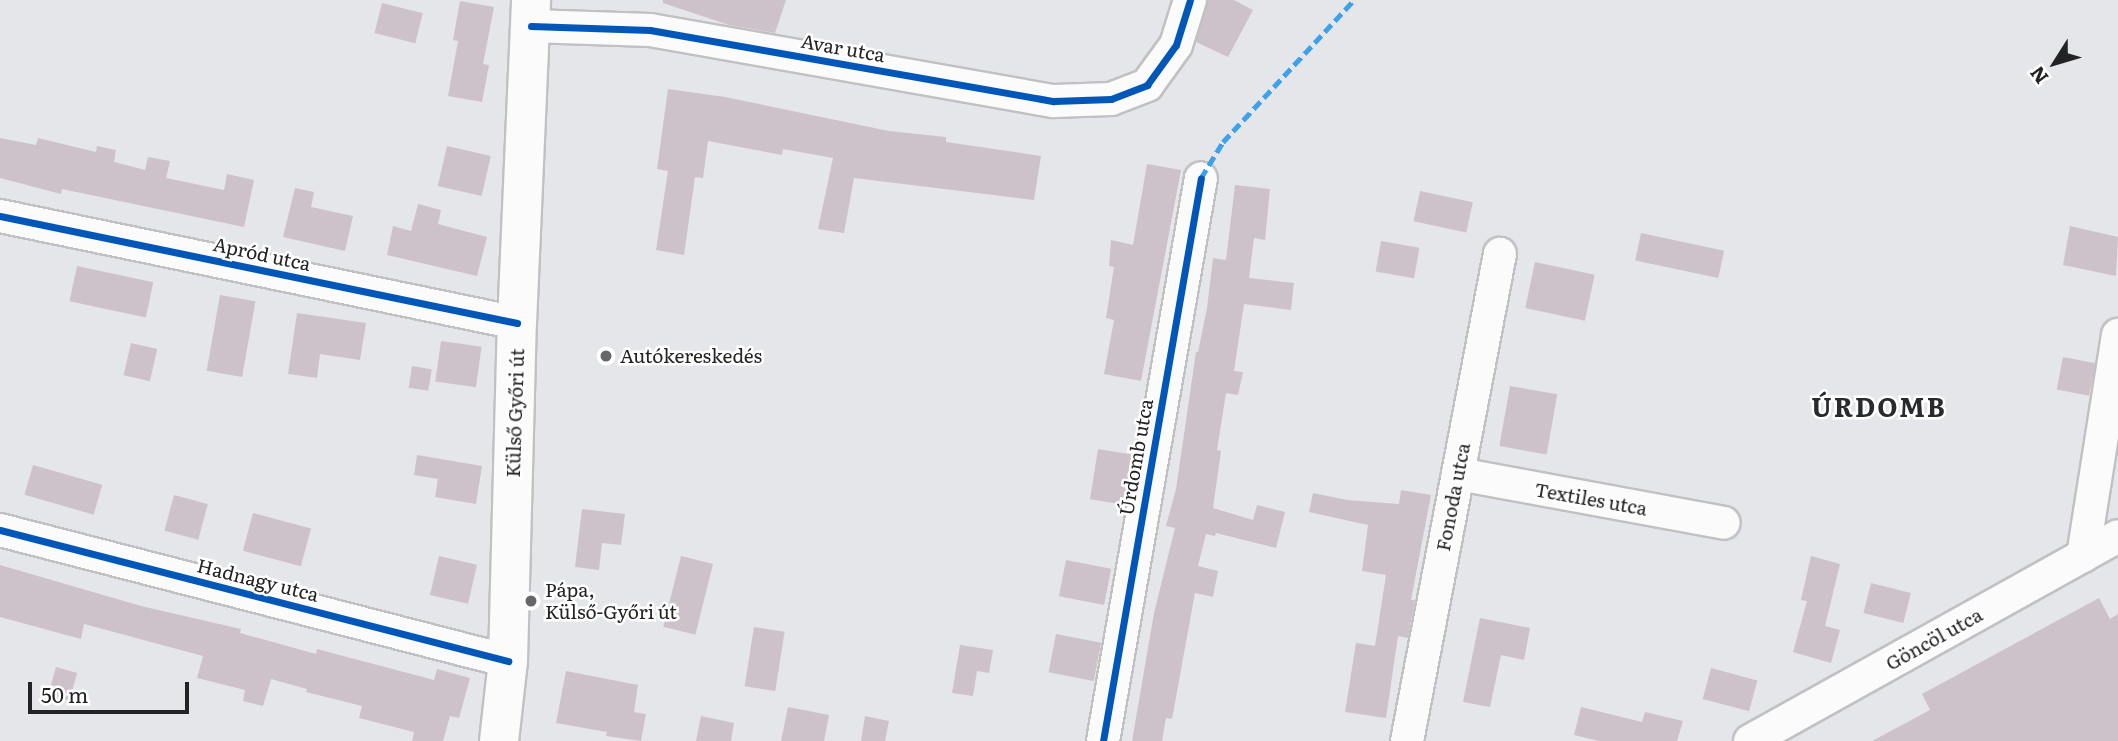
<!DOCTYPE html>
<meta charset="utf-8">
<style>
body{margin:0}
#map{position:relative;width:2118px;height:741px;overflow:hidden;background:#e5e6e9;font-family:Literata,serif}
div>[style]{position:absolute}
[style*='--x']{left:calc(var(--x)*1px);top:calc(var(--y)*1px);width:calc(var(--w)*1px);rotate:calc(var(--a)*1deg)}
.building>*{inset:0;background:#cec2ca;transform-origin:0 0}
.roads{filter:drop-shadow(2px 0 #c1c1c3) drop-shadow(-2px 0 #c1c1c3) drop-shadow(0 2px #c1c1c3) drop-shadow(0 -2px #c1c1c3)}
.minor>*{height:32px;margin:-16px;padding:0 16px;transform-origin:16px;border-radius:16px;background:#fbfbfc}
.major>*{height:38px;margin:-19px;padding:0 19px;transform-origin:19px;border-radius:19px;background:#fbfbfc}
.quiet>*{height:5px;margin-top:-2.5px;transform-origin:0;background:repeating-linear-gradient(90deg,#3ea2eb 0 10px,transparent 0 15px)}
.cycleway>*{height:7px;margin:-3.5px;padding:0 3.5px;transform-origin:3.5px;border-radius:3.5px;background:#0057b8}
.dots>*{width:19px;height:19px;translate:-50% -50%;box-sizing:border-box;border:4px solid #fff;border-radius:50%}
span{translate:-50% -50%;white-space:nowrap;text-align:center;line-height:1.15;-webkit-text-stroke:5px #fff;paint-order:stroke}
.street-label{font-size:19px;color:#232325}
.poi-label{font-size:19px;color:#232325}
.left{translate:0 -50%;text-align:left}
.district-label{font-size:26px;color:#292a2d;font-weight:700;letter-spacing:2px}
.north{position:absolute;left:2020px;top:28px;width:70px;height:70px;-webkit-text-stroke:5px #fff;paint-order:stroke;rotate:233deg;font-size:19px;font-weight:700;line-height:28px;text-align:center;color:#232325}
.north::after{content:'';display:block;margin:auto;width:24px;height:32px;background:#232325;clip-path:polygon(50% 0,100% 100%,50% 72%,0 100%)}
.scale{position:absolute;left:28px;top:682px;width:161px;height:32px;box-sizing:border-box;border:4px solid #232325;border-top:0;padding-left:9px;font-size:21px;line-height:24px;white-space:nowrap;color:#232325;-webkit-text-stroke:5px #fff;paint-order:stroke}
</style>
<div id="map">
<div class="building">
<i style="clip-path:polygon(663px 0,786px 0,775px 33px,729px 25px,663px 3px)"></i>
<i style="clip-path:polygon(1208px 0,1234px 0,1253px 10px,1228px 57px,1196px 42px)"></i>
<i style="clip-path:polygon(460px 1px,494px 7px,483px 64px,489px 65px,482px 102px,448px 96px,458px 41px,453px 40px)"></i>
<i style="left:382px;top:3px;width:42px;height:31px;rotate:14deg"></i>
<i style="clip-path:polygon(668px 89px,725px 97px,889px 131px,946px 137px,946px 142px,1041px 156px,1034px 200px,854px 178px,844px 233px,818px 229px,833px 158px,783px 149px,782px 155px,708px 141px,703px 178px,695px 177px,684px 255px,656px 250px,668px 171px,657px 169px)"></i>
<i style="clip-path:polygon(0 138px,36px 145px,38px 138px,96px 152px,97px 146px,116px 150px,114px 162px,145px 170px,148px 157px,170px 161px,166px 178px,224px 190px,227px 174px,254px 180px,244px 227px,62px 189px,61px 194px,0 178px)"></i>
<i style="left:447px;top:146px;width:45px;height:41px;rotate:13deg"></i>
<i style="clip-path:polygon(1147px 164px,1181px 170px,1141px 381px,1104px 374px,1114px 320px,1106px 318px,1114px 267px,1109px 266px,1111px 240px,1133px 245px)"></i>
<i style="clip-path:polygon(1235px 185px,1270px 189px,1265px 240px,1254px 238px,1249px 278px,1294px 283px,1291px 310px,1244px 304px,1234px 371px,1243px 372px,1238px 395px,1226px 393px,1217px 450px,1221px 451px,1213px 508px,1253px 520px,1257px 505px,1285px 512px,1276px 548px,1216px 533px,1215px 536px,1206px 534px,1198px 566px,1218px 571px,1213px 597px,1195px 593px,1172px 719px,1166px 718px,1162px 741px,1132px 741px,1154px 613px,1175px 528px,1166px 526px,1176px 489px,1196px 352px,1198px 352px,1207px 308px,1213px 258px,1226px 260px)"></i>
<i style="clip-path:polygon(295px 188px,314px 192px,311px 207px,353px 216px,345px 251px,283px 237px)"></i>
<i style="left:1420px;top:191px;width:54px;height:31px;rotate:12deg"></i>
<i style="clip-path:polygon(418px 204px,441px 210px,438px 224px,487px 237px,477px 276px,387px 255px,393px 226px,411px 231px)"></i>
<i style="clip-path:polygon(2070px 226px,2118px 237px,2116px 276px,2063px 265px)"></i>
<i style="left:1641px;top:233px;width:85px;height:28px;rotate:12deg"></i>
<i style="left:1381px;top:241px;width:39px;height:31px;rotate:10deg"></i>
<i style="left:1535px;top:262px;width:61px;height:47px;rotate:12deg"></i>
<i style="left:77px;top:266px;width:78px;height:36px;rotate:12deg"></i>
<i style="left:220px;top:295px;width:36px;height:77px;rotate:10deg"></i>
<i style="clip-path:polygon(297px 313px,366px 323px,360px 360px,320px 354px,317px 378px,288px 374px)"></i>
<i style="left:441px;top:341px;width:41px;height:41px;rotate:8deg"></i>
<i style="left:131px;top:343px;width:27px;height:33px;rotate:13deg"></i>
<i style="left:2063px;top:357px;width:33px;height:33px;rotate:11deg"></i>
<i style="left:412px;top:366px;width:20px;height:22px;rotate:9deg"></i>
<i style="left:1510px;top:386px;width:48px;height:61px;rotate:10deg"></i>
<i style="left:1098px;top:449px;width:36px;height:51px;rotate:9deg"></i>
<i style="clip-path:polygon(417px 455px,482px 466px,476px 504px,435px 497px,438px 479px,414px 475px)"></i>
<i style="left:33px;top:465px;width:72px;height:31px;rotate:16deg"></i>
<i style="clip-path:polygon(1401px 490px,1431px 495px,1411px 600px,1415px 600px,1408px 638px,1398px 636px,1386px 718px,1345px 712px,1356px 643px,1375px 646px,1386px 575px,1362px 571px,1368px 525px,1309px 512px,1313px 493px,1347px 500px,1399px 504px)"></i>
<i style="left:174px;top:495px;width:35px;height:37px;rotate:15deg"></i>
<i style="clip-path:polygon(582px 509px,625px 514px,621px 545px,602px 543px,599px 570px,575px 567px)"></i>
<i style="left:253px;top:513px;width:60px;height:39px;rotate:15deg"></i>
<i style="left:439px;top:556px;width:39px;height:40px;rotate:13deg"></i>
<i style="left:681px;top:556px;width:33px;height:73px;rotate:14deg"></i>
<i style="clip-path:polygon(1811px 556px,1840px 564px,1825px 626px,1840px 630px,1831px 663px,1793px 652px,1807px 601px,1801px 600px)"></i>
<i style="left:1066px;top:560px;width:46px;height:37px;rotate:11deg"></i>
<i style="clip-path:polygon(0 565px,141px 606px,241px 629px,240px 633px,316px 654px,317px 649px,434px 680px,437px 669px,470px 678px,459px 718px,450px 716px,443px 741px,412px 741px,414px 732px,359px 718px,362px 706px,306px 692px,307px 689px,271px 679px,263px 706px,243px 701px,245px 690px,197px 678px,203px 656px,84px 624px,81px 639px,0 617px)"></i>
<i style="left:1871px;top:583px;width:41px;height:31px;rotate:14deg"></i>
<i style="clip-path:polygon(2099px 598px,2110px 619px,2118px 614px,2118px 741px,1872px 741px,1930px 710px,1922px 694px)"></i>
<i style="clip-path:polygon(1480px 618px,1530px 628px,1524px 660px,1501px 655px,1490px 707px,1463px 702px)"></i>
<i style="left:754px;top:627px;width:31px;height:60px;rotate:9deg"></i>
<i style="left:1056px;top:634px;width:46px;height:39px;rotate:11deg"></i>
<i style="clip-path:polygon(960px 645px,993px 650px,989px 673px,977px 671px,973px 696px,952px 693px)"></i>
<i style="left:56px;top:667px;width:22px;height:29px;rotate:16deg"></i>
<i style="left:1711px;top:668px;width:48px;height:32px;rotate:15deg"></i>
<i style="clip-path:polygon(566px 671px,638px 685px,634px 712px,646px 714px,641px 741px,606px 736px,607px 732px,556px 723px)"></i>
<i style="clip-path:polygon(788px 707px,829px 715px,824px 741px,781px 741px)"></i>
<i style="clip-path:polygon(1581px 707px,1642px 722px,1645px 712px,1683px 721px,1677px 741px,1599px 741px,1574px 735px)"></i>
<i style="clip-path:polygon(701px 716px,734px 723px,731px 741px,696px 741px)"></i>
<i style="clip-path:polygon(865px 716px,889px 721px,885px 741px,861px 741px)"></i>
</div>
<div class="roads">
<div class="minor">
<i style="--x:531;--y:26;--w:119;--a:1.9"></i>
<i style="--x:650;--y:30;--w:410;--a:10"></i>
<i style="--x:1054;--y:101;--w:57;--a:-2"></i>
<i style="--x:1111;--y:99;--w:39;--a:-21"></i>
<i style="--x:1147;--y:85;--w:49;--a:-54.1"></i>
<i style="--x:1176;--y:45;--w:47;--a:-72.7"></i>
<i style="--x:0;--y:216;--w:528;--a:11.69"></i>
<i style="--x:1458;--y:474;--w:270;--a:10.4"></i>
<i style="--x:0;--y:530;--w:525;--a:14.46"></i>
<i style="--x:2083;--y:556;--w:224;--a:-81"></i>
<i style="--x:1103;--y:741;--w:571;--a:-80.13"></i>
<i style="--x:1407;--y:741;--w:496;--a:-79.2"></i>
<i style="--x:1750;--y:741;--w:421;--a:-29.1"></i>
</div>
<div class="major">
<i style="--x:499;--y:741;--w:81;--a:-83.6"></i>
<i style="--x:508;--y:661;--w:338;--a:-88.5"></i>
<i style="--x:517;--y:323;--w:323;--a:-87.5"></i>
</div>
</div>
<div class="quiet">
<i style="--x:1201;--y:178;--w:42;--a:-58.6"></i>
<i style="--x:1223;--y:142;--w:193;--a:-47.3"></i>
</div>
<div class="cycleway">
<i style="--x:531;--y:26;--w:119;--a:1.9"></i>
<i style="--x:650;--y:30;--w:410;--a:10"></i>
<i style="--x:1054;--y:101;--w:57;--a:-2"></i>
<i style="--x:1111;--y:99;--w:39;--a:-21"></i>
<i style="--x:1147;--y:85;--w:49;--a:-54.1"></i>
<i style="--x:1176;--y:45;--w:47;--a:-72.7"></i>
<i style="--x:0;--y:216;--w:528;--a:11.69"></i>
<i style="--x:0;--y:530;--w:525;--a:14.46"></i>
<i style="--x:1103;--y:741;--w:571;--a:-80.13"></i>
</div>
<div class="dots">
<i style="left:606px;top:356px;background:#67676a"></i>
<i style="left:531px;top:601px;background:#67676a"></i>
</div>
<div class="street-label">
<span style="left:843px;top:48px;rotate:10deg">Avar utca</span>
<span style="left:262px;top:254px;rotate:12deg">Apród utca</span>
<span style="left:515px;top:413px;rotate:-88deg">Külső Győri út</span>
<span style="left:1136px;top:457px;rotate:-80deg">Úrdomb utca</span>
<span style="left:1453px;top:497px;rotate:-79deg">Fonoda utca</span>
<span style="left:1591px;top:499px;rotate:10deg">Textiles utca</span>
<span style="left:258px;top:580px;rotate:14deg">Hadnagy utca</span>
<span style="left:1934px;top:639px;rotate:-29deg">Göncöl utca</span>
</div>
<div class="poi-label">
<span class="left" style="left:620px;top:356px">Autókereskedés</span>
<span class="left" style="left:545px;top:601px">Pápa,<br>Külső-Győri út</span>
</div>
<div class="district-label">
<span style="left:1879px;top:406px">ÚRDOMB</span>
</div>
<div class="north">N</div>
<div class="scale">50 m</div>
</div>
